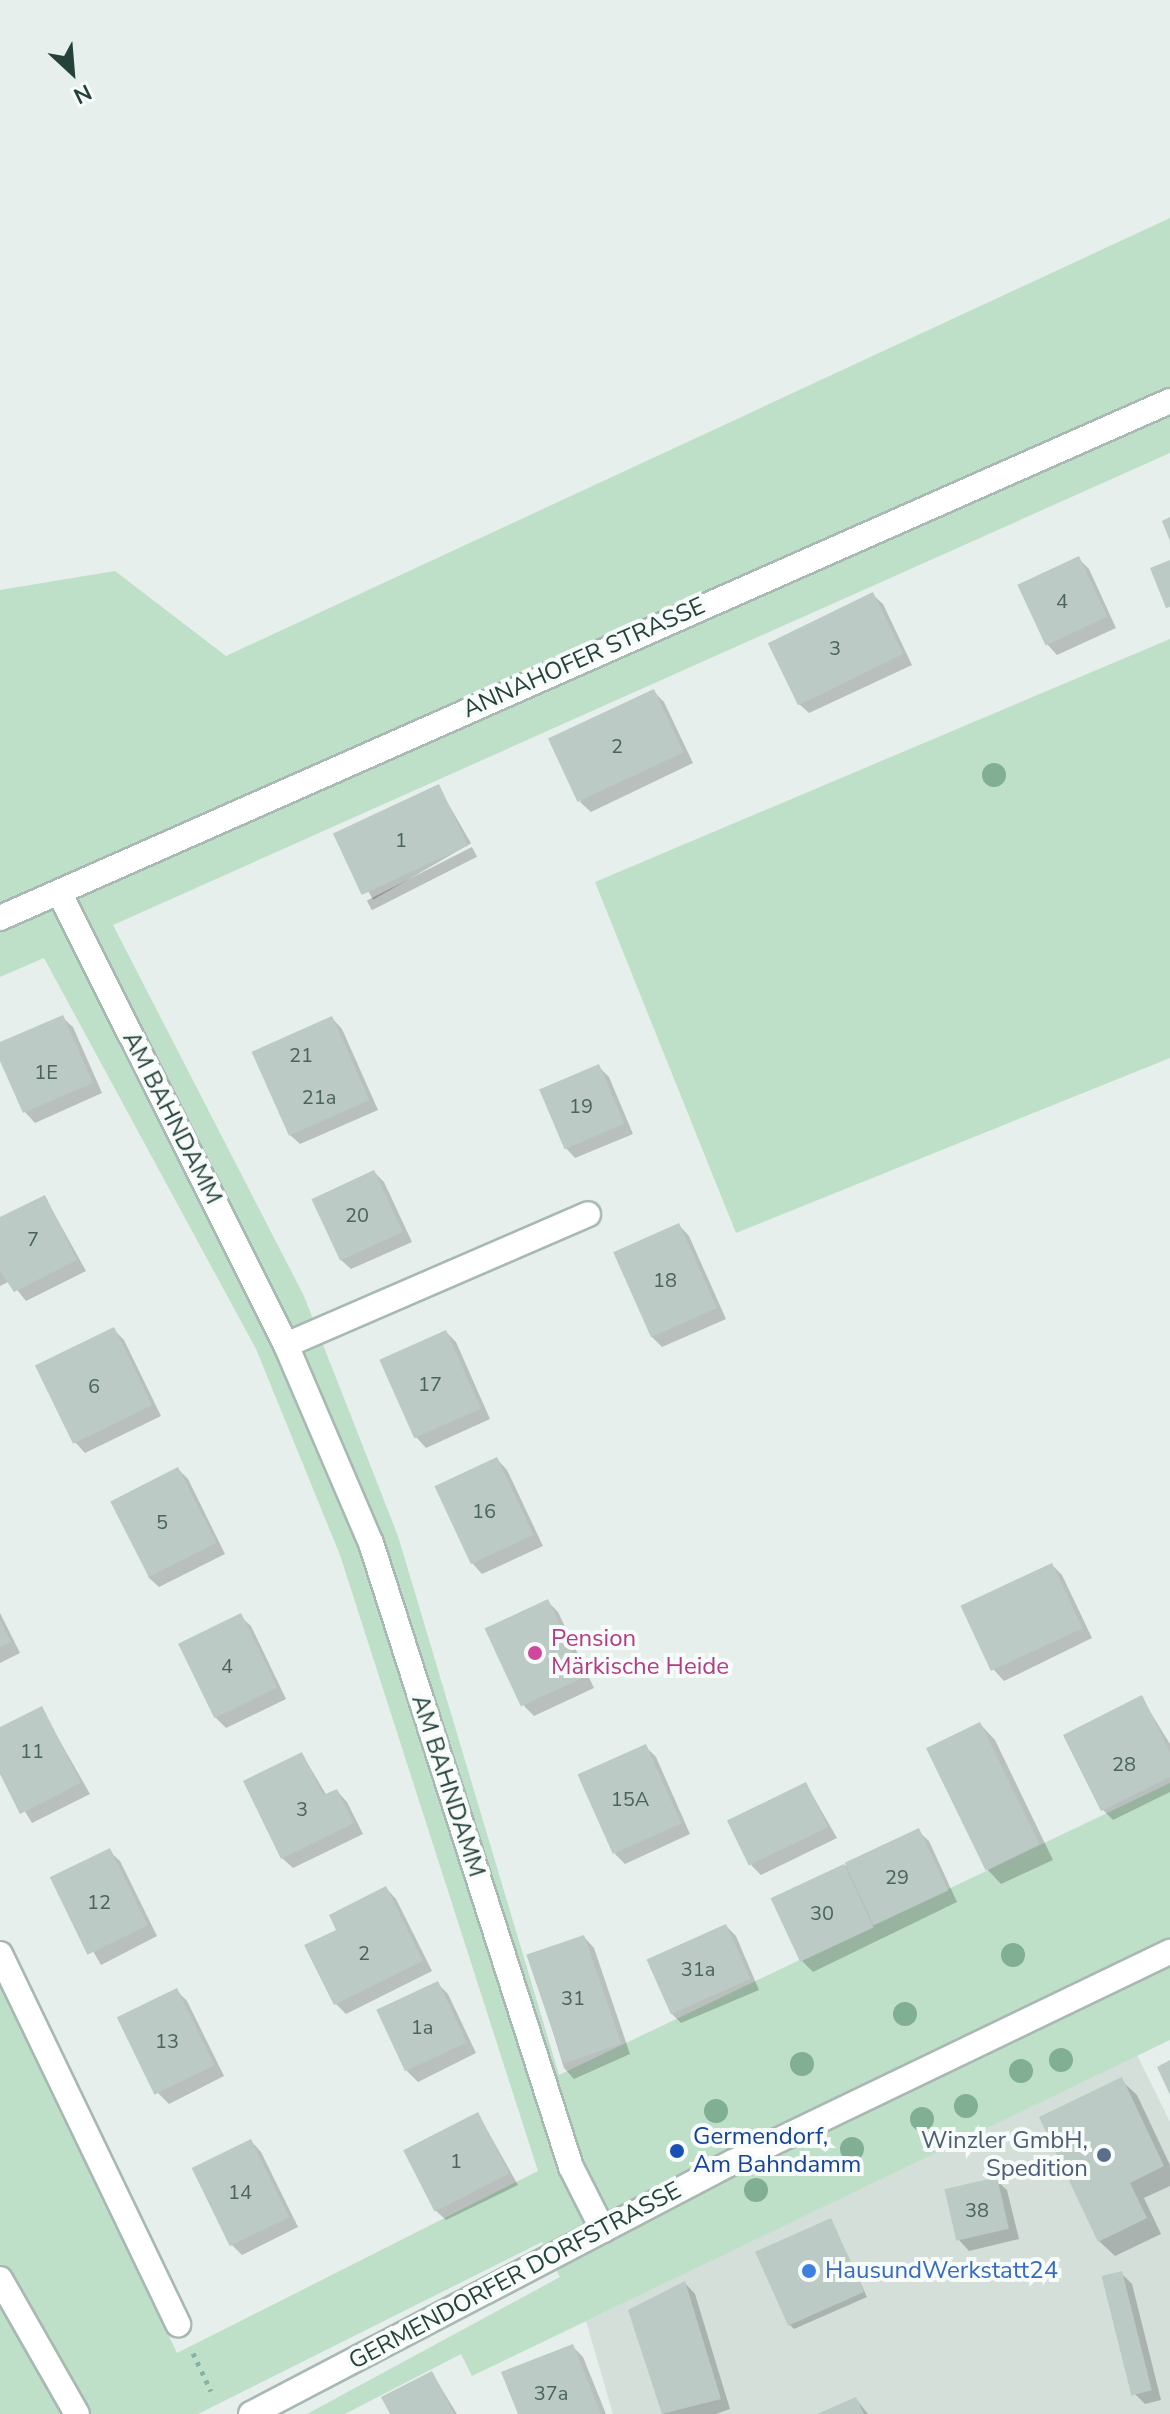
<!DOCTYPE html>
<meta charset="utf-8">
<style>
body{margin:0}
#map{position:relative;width:1170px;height:2414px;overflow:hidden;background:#e6efeb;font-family:"Nunito Sans",sans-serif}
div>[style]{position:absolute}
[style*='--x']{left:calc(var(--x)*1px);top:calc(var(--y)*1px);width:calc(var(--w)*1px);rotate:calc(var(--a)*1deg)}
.built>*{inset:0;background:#d4dfda}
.green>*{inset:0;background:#bfe0c8}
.shadow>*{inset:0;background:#0003;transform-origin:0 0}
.building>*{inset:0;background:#bbcac4;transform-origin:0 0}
.path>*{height:5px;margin-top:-2.5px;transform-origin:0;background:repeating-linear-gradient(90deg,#86b3a5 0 4px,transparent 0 10px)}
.roads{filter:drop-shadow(2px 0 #a8b8b2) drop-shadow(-2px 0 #a8b8b2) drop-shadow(0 2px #a8b8b2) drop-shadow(0 -2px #a8b8b2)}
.street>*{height:24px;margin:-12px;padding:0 12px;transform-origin:12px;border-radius:12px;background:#fff}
.secondary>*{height:24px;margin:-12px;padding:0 12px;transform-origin:12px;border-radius:12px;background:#fff}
.trees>*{width:24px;height:24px;margin:-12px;border-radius:50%;background:#80af93}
.dots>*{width:22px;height:22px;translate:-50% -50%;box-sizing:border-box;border:4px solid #f7fbf9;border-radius:50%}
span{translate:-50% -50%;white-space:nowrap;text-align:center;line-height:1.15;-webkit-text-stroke:8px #f7fbf9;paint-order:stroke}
.number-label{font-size:20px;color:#4a645c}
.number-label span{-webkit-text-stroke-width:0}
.street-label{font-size:24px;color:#24423a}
.hotel-label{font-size:24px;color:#b23c85}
.left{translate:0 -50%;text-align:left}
.transit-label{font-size:24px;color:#164399}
.service-label{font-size:24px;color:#4e5e75}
.right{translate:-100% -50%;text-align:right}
.shop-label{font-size:24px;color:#366cbe}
.north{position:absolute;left:32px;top:32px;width:80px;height:80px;-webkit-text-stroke:6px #f7fbf9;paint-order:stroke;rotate:154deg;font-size:22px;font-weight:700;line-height:32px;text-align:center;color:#24423a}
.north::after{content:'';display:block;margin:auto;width:28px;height:36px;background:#24423a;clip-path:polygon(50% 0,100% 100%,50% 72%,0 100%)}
</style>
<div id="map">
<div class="built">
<i style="clip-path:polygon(1137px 2055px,1170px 2122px,1170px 2414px,613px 2414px,586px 2321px)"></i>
</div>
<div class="green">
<i style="clip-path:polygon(1170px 218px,1170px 453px,113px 925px,304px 1296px,398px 1536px,559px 2075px,1170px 1783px,1170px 2040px,472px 2376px,461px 2354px,345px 2414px,307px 2414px,560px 2277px,542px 2242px,198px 2414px,0 2414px,0 1983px,177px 2353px,538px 2171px,340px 1555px,256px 1349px,44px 958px,0 977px,0 590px,115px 571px,226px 656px)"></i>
<i style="clip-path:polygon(1170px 639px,1170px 1058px,736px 1233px,595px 882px)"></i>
</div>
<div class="shadow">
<i style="clip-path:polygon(1079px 559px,1089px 569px,1116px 628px,1057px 655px,1047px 644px,1020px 586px)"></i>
<i style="clip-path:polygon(872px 594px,883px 604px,912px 665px,809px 713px,798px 703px)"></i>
<i style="clip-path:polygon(654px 692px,664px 702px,693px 763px,591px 812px,580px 802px)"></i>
<i style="left:438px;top:786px;width:66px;height:113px;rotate:60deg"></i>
<i style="left:472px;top:847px;width:11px;height:118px;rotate:63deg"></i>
<i style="clip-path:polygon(62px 1017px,73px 1027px,102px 1093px,35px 1123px,25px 1112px,0 1056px,0 1045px)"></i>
<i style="clip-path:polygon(332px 1018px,342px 1029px,378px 1110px,300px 1144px,289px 1134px)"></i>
<i style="clip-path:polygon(599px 1067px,609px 1077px,633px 1134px,575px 1158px,565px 1147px)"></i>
<i style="clip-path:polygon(374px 1172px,384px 1182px,412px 1242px,351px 1269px,340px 1259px)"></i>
<i style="clip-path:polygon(45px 1197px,86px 1271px,26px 1301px,10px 1281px,0 1286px,0 1220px)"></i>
<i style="clip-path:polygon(679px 1225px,689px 1236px,726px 1319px,662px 1347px,652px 1337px)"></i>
<i style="clip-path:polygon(114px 1330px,124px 1340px,161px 1416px,85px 1453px,75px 1442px)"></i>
<i style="clip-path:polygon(446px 1332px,456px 1342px,490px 1419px,426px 1448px,416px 1437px)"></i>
<i style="clip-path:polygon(497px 1459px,507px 1470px,543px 1546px,482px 1574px,472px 1563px)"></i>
<i style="clip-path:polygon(178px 1469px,188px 1479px,225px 1554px,159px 1587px,148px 1577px)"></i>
<i style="clip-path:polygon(1052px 1565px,1062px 1575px,1092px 1638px,1004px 1681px,994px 1670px,964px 1607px)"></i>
<i style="clip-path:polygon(548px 1602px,558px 1612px,594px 1688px,534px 1716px,524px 1706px)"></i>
<i style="clip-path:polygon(0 1613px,20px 1653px,0 1663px)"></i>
<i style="clip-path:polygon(240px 1616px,251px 1626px,286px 1699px,226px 1728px,216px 1718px)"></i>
<i style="clip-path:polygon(1141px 1697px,1170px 1744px,1170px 1792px,1113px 1820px,1103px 1810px)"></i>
<i style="clip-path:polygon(41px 1708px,90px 1794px,32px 1823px,0 1770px,0 1729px)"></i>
<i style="clip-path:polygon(980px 1724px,995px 1740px,1053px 1860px,1001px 1884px,986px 1868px)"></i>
<i style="clip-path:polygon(646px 1747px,656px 1757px,690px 1834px,625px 1864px,615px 1854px)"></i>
<i style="clip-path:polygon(302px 1754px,327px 1796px,337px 1791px,347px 1802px,363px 1834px,293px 1868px,282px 1858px)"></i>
<i style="clip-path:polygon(806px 1784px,837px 1838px,761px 1875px,751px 1865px)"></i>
<i style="clip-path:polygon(918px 1831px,929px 1841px,957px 1902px,813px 1972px,802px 1961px,773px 1900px)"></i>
<i style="clip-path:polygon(109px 1851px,120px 1861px,157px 1936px,101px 1965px,52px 1879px)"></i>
<i style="clip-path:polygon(386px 1888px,396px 1899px,432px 1971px,346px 2014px,336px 2004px,339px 1931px)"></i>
<i style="clip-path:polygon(726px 1926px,736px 1936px,759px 1990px,681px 2023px,670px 2012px)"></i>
<i style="clip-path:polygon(584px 1937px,594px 1948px,630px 2054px,574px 2079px,564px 2068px,529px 1954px)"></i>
<i style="clip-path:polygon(438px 1984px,448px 1994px,476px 2053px,418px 2082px,407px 2071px)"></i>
<i style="clip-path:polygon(176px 1990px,187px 2001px,224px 2076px,169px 2104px,158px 2093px)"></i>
<i style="clip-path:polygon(1121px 2080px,1137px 2095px,1170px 2165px,1170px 2186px,1144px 2198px,1161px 2234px,1115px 2256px,1099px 2241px)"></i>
<i style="clip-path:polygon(478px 2114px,518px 2185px,446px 2220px,435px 2210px)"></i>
<i style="clip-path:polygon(251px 2141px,261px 2152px,298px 2227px,242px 2255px,231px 2244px)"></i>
<i style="clip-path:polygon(996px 2180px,1007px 2190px,1019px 2239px,969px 2251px,959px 2240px)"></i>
<i style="clip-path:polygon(831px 2220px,867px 2297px,794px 2329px,789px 2324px)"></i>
<i style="clip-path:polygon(1121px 2273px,1132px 2284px,1161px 2400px,1145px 2404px,1135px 2394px)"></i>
<i style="clip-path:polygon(685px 2283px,695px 2294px,730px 2409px,716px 2414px,664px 2414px,630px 2311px)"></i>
<i style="clip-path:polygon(572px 2346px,583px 2357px,606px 2414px,520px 2414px)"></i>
<i style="clip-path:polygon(432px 2373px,457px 2414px,392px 2414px)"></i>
<i style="clip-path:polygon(856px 2399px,868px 2414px,822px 2414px)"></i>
</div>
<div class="building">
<i style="clip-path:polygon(1170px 517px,1170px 541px,1162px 521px)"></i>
<i style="left:1079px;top:556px;width:67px;height:68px;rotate:65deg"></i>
<i style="clip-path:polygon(1170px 560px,1170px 607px,1166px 608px,1150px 568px)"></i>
<i style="left:873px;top:592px;width:69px;height:117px;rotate:64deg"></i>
<i style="left:654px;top:689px;width:70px;height:117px;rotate:65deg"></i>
<i style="left:439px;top:784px;width:68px;height:117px;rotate:65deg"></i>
<i style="clip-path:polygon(63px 1015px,93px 1083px,23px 1113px,0 1061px,0 1042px)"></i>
<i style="left:332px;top:1016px;width:92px;height:88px;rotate:66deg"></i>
<i style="left:599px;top:1064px;width:65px;height:65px;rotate:67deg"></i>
<i style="left:374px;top:1170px;width:68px;height:69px;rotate:65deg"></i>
<i style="clip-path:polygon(45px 1195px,77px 1260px,14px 1292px,0 1271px,0 1217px)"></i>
<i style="left:679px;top:1223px;width:93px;height:72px;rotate:66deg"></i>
<i style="left:114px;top:1327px;width:87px;height:88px;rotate:64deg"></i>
<i style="left:446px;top:1330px;width:86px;height:73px;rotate:66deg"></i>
<i style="left:497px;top:1457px;width:86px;height:69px;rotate:65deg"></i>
<i style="left:178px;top:1467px;width:85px;height:76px;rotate:63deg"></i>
<i style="left:1052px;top:1563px;width:72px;height:101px;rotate:65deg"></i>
<i style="left:548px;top:1599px;width:86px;height:70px;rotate:65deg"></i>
<i style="left:241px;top:1613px;width:83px;height:70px;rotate:64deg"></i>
<i style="clip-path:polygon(0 1620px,11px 1642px,0 1647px)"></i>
<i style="clip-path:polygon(1142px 1695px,1170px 1752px,1170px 1777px,1101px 1811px,1063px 1735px)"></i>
<i style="clip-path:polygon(42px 1706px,81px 1783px,20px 1814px,0 1774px,0 1727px)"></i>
<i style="left:980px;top:1722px;width:136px;height:60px;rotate:64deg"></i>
<i style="left:646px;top:1744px;width:87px;height:75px;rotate:66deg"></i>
<i style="clip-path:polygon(302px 1752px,323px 1795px,337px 1789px,354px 1823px,281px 1859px,243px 1781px)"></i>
<i style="left:806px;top:1782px;width:50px;height:88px;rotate:64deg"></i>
<i style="left:919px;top:1828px;width:69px;height:82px;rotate:65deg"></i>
<i style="left:110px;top:1848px;width:86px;height:67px;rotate:64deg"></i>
<i style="left:844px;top:1864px;width:70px;height:81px;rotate:65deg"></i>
<i style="clip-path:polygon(386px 1886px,423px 1961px,334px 2005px,304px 1945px,336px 1930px,329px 1915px)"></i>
<i style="left:726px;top:1924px;width:60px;height:87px;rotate:66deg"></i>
<i style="left:584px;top:1935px;width:115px;height:61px;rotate:71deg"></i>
<i style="left:438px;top:1981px;width:68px;height:68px;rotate:65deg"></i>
<i style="left:177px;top:1988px;width:86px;height:67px;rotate:64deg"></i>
<i style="clip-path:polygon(1170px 2060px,1170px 2095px,1157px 2067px)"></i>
<i style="clip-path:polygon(1122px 2077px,1164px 2166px,1130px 2183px,1147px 2218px,1098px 2242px,1039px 2117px)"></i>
<i style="left:478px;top:2112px;width:69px;height:84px;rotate:63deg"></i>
<i style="left:251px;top:2139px;width:87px;height:66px;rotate:64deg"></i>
<i style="left:997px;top:2177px;width:53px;height:54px;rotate:77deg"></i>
<i style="left:831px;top:2218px;width:81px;height:83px;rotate:66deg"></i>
<i style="left:1122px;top:2271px;width:123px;height:21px;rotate:76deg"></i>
<i style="clip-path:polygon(685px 2281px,721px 2399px,662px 2414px,628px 2310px)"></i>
<i style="clip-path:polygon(573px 2344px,601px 2414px,518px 2414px,501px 2372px)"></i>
<i style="clip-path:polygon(432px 2371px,454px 2414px,390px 2414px,381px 2397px)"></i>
<i style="clip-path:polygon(856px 2397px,864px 2414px,817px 2414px)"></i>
</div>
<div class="path">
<i style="--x:193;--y:2353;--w:42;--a:64.7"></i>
</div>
<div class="roads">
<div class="street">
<i style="--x:59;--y:892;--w:507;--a:63.38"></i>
<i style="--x:286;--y:1345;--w:215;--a:66.8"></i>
<i style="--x:371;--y:1543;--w:655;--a:72.23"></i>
<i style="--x:571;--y:2167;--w:71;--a:63.1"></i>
<i style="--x:0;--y:918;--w:1279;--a:-23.84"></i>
<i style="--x:286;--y:1345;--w:329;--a:-23.4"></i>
<i style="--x:0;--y:1954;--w:411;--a:64.3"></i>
</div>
<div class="secondary">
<i style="--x:0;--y:2279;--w:155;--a:60.3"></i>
<i style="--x:251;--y:2414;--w:544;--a:-27.6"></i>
<i style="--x:733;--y:2162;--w:485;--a:-25.7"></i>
</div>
</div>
<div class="trees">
<i style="left:994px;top:775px"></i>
<i style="left:1013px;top:1955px"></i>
<i style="left:905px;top:2014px"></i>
<i style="left:1061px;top:2060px"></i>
<i style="left:802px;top:2064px"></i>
<i style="left:1021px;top:2071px"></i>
<i style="left:966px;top:2106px"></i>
<i style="left:716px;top:2111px"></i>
<i style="left:922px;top:2119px"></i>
<i style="left:852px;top:2149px"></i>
<i style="left:756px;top:2190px"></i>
</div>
<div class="dots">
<i style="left:535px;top:1653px;background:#d1479c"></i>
<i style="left:677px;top:2151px;background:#1a4fb4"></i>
<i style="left:1104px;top:2155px;background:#5c6f8a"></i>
<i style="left:809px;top:2271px;background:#3f7fe0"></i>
</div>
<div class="number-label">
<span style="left:1062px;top:601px">4</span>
<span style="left:835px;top:648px">3</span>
<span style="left:617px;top:746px">2</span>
<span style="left:401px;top:840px">1</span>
<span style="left:301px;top:1055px">21</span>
<span style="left:46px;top:1072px">1E</span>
<span style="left:319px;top:1097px">21a</span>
<span style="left:581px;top:1106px">19</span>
<span style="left:357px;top:1215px">20</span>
<span style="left:33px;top:1239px">7</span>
<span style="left:665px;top:1280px">18</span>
<span style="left:430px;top:1384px">17</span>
<span style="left:94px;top:1386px">6</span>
<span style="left:484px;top:1511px">16</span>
<span style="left:162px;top:1522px">5</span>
<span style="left:227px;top:1666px">4</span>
<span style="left:32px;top:1751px">11</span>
<span style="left:1124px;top:1764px">28</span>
<span style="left:630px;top:1799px">15A</span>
<span style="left:302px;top:1809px">3</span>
<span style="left:897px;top:1877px">29</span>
<span style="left:99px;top:1902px">12</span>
<span style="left:822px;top:1913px">30</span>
<span style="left:364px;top:1953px">2</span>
<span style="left:698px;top:1969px">31a</span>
<span style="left:573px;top:1998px">31</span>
<span style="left:422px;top:2027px">1a</span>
<span style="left:167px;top:2041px">13</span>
<span style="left:456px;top:2161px">1</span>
<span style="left:240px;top:2192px">14</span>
<span style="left:977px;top:2210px">38</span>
<span style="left:551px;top:2393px">37a</span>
</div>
<div class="street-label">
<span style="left:584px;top:658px;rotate:-24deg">ANNAHOFER STRASSE</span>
<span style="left:172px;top:1118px;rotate:63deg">AM BAHNDAMM</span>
<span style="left:448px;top:1786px;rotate:72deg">AM BAHNDAMM</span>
<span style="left:515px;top:2276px;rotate:-28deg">GERMENDORFER DORFSTRASSE</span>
</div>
<div class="hotel-label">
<span class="left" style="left:551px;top:1653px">Pension<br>Märkische Heide</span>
</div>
<div class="transit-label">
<span class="left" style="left:693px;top:2151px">Germendorf,<br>Am Bahndamm</span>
</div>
<div class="service-label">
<span class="right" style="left:1088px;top:2155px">Winzler GmbH,<br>Spedition</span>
</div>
<div class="shop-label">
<span class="left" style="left:825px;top:2271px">HausundWerkstatt24</span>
</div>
<div class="north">N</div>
</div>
